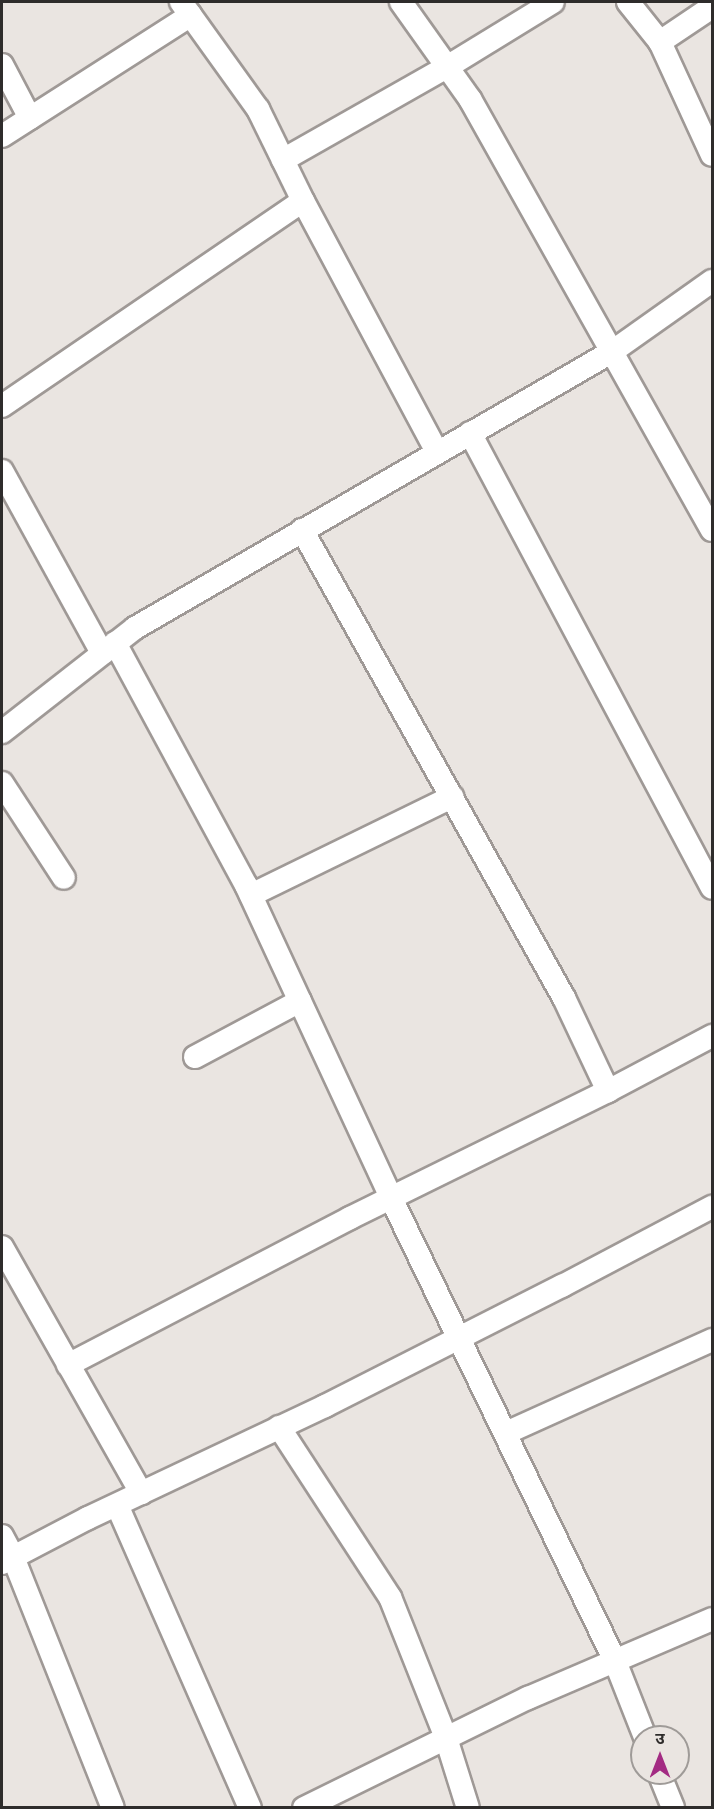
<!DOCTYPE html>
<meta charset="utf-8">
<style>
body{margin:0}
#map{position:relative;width:714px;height:1809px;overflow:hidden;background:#eae5e1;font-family:"Work Sans","Noto Sans Devanagari",sans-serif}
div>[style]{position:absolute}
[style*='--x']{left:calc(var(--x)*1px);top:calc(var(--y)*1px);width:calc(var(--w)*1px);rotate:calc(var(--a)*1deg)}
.roads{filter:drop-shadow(2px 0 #9f9996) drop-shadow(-2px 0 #9f9996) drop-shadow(0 2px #9f9996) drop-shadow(0 -2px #9f9996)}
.minor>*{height:22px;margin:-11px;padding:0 11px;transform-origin:11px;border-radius:11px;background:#fff}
span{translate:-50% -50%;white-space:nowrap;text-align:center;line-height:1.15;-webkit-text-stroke:4.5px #eae5e1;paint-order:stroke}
.frame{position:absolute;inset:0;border:3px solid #2e2c2b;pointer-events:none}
.north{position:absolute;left:630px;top:1725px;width:60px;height:60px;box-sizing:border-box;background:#eae5e1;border:2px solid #9f9b98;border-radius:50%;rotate:0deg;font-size:16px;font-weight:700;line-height:24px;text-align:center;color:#2e2c2b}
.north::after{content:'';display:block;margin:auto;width:21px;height:27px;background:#a32b83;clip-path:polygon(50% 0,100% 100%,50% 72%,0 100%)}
</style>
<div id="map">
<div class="roads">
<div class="minor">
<i style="--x:181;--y:2;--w:132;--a:54.3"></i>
<i style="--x:258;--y:109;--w:102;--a:63.9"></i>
<i style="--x:303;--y:201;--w:285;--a:61.9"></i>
<i style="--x:401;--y:2;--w:119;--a:54.6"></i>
<i style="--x:470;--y:99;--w:494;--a:60.7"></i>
<i style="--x:628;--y:2;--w:51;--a:51.3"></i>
<i style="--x:712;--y:7;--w:63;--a:146.1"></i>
<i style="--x:660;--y:42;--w:124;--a:65.3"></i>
<i style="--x:2;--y:65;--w:60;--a:62.2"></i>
<i style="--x:2;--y:136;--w:224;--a:-32.6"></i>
<i style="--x:283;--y:160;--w:189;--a:-29.6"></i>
<i style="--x:447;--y:67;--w:124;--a:-31.5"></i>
<i style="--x:2;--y:406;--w:364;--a:-34.3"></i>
<i style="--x:470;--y:433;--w:515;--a:61.99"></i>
<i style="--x:2;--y:471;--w:208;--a:61.2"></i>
<i style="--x:302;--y:530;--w:536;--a:60.76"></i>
<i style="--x:564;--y:998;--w:103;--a:64.7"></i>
<i style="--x:115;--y:643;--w:275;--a:61.6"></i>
<i style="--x:246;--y:885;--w:345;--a:65.1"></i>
<i style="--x:391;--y:1198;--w:514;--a:64.18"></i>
<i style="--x:615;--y:1661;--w:82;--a:68.5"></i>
<i style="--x:2;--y:732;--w:169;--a:-38"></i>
<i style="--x:135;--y:628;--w:552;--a:-30.09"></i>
<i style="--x:613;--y:351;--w:121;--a:-35.3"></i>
<i style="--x:2;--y:783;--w:113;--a:56.9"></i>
<i style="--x:251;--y:895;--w:224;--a:-26"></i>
<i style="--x:195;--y:1057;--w:119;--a:-28.1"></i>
<i style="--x:2;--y:1247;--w:283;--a:60.5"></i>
<i style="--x:68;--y:1365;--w:318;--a:-27.5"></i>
<i style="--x:350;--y:1218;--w:288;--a:-26.2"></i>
<i style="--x:608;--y:1091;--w:118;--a:-27.9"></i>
<i style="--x:279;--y:1427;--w:203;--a:56.9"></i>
<i style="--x:390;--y:1597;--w:152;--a:68.3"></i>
<i style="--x:446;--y:1738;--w:73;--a:72.6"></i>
<i style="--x:506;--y:1433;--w:226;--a:-24.3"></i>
<i style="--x:117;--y:1505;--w:331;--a:66.3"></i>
<i style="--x:2;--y:1536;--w:24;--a:62"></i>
<i style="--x:13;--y:1557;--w:270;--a:68.3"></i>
<i style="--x:2;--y:1563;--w:97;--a:-27.6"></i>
<i style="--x:88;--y:1518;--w:262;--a:-25.3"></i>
<i style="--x:325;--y:1406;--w:266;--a:-26.9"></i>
<i style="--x:562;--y:1286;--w:170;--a:-27.8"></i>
<i style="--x:659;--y:1773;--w:38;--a:68"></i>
<i style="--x:304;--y:1808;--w:250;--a:-26.2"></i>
<i style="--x:528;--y:1698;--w:200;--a:-23.2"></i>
</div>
</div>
<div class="frame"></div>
<div class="north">उ</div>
</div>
